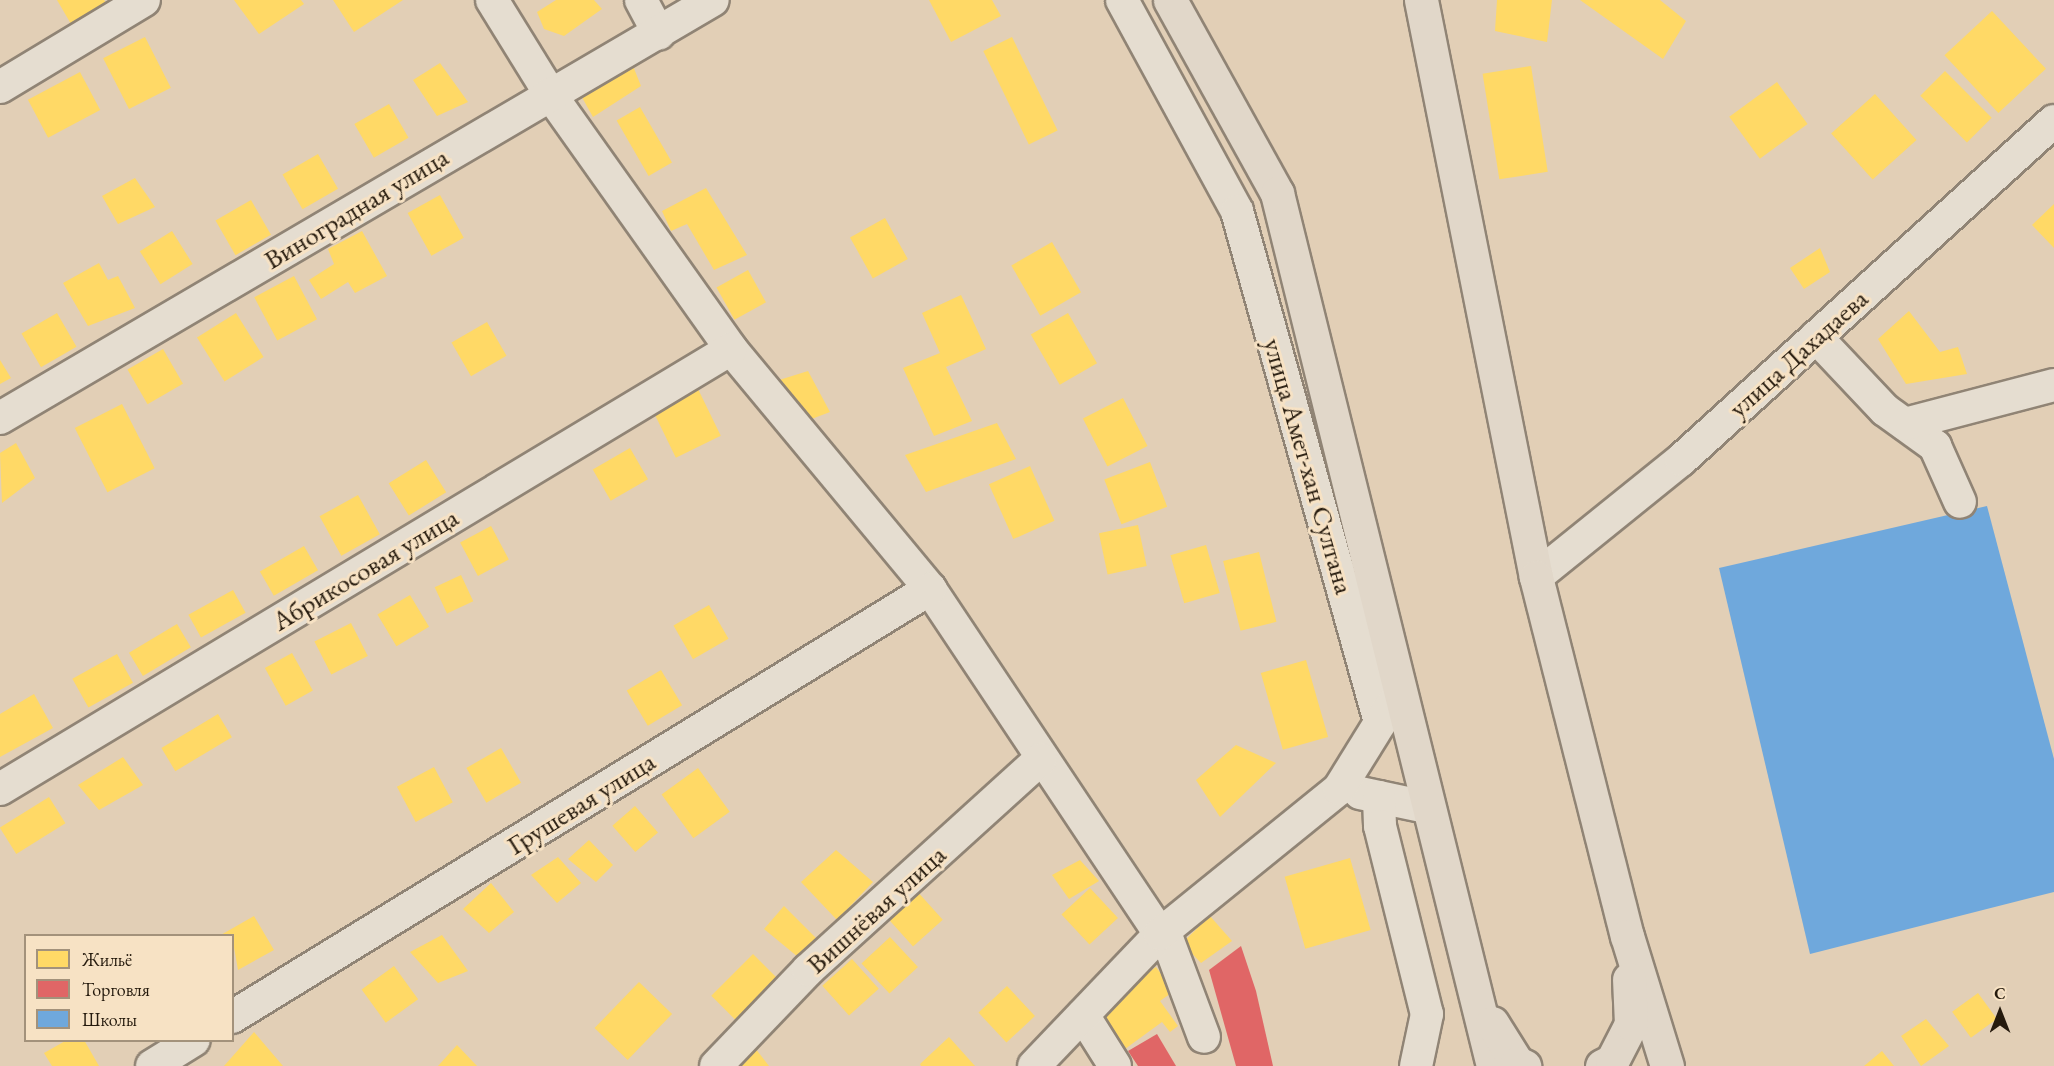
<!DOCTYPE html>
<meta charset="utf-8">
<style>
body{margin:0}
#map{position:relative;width:2054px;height:1066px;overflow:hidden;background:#e2cfb6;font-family:"EB Garamond",serif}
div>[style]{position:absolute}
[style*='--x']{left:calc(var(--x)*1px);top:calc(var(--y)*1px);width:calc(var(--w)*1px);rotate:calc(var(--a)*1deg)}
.homes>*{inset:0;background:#ffd966;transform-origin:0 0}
.shops>*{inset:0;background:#e06666}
.schools>*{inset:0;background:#6fa8dc}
.roads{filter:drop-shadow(2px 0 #908475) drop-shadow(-2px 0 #908475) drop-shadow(0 2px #908475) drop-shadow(0 -2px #908475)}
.minor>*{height:32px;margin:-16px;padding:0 16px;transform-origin:16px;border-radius:16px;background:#e5ddd0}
.major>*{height:33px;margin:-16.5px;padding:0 16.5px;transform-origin:16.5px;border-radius:16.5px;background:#e1d7c9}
span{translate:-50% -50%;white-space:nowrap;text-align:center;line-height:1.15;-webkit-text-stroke:6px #f7e2c4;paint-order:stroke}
.street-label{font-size:27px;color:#251a0d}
.legend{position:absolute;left:24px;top:934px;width:210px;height:108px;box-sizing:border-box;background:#f7e2c4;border:2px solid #a3927b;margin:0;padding:8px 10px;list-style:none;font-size:18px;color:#251a0d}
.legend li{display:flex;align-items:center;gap:12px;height:30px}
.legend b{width:30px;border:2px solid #a3927b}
.north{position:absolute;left:1970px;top:982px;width:60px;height:60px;-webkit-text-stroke:4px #f7e2c4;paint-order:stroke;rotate:0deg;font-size:16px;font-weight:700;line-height:24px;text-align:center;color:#251a0d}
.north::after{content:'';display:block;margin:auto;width:21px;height:27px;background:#251a0d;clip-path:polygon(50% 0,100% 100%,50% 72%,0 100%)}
</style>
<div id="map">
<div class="homes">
<i style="clip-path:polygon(57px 0,104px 0,107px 4px,71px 24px)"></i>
<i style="clip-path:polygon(234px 0,301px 0,304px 4px,259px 34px)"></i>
<i style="clip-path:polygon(333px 0,403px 0,354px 32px)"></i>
<i style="clip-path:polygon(556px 0,594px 0,602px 9px,564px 36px,544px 29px,537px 12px)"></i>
<i style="clip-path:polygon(929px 0,992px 0,1001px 16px,951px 42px)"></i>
<i style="clip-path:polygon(1497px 0,1552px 0,1547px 42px,1495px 31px)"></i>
<i style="clip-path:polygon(1580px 0,1660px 0,1686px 21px,1663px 59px)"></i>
<i style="left:1992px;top:11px;width:79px;height:65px;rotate:47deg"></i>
<i style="left:145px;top:37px;width:57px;height:47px;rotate:63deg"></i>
<i style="left:1012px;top:37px;width:104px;height:32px;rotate:64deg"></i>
<i style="clip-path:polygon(440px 63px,468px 102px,437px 116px,413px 80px)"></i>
<i style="clip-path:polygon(633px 66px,641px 86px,593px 117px,579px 92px)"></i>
<i style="left:1531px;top:66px;width:107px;height:49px;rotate:81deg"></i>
<i style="left:1945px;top:71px;width:66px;height:35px;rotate:45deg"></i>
<i style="left:80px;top:72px;width:43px;height:59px;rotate:62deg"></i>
<i style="left:1777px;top:82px;width:52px;height:59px;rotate:54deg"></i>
<i style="left:1875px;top:94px;width:62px;height:59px;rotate:48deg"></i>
<i style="left:389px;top:104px;width:39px;height:40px;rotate:60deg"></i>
<i style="left:640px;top:107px;width:64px;height:27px;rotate:60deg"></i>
<i style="left:318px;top:154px;width:40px;height:41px;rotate:60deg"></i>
<i style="clip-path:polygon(135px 178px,155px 207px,118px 224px,102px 196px)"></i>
<i style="clip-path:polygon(706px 188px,747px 255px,714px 270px,687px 224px,671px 231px,662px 211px)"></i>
<i style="left:440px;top:195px;width:49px;height:37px;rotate:61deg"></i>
<i style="left:251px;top:200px;width:40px;height:41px;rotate:60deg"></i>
<i style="clip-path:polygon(2054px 204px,2054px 248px,2032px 225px)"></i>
<i style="left:885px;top:218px;width:47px;height:40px;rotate:61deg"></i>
<i style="left:172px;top:231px;width:39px;height:38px;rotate:58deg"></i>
<i style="clip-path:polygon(362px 231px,387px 276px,355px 293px,348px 282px,321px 299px,309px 280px,334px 264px,328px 249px)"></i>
<i style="left:1052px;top:242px;width:58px;height:47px;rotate:60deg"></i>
<i style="clip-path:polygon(1820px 248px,1830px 272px,1804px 289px,1790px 268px)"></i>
<i style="clip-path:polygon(99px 263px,108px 280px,118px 276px,135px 308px,88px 326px,63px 283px)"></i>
<i style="left:748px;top:270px;width:37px;height:36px;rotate:61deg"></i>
<i style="left:294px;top:276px;width:49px;height:45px;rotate:62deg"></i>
<i style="clip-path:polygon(961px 295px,986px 349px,946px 367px,972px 421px,934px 436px,903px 368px,940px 353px,922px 313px)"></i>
<i style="clip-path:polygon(1909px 311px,1940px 352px,1958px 347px,1967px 374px,1906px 384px,1878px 339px)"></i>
<i style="left:57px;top:313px;width:39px;height:41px;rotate:60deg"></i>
<i style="left:236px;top:313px;width:52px;height:46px;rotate:58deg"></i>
<i style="left:1068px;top:313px;width:58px;height:43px;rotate:60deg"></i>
<i style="left:487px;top:322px;width:39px;height:41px;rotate:60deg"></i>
<i style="left:163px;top:349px;width:40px;height:41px;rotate:60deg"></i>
<i style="clip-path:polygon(0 360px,11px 378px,0 384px)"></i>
<i style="clip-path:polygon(808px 371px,830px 412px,801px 423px,776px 381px)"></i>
<i style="left:698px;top:389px;width:52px;height:50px;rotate:64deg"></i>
<i style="left:1123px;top:398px;width:54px;height:45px;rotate:63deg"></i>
<i style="left:122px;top:404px;width:72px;height:53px;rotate:63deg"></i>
<i style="clip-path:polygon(997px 423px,1016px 459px,926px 492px,905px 455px)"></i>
<i style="clip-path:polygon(16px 443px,35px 478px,2px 503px,0 453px)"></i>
<i style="left:630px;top:448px;width:36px;height:43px;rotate:60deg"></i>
<i style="left:426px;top:460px;width:38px;height:44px;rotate:58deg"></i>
<i style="left:1150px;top:462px;width:48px;height:49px;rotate:69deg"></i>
<i style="left:1030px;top:466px;width:60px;height:45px;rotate:66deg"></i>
<i style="left:358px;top:495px;width:45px;height:44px;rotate:61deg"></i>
<i style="left:1138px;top:525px;width:42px;height:40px;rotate:78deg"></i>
<i style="left:491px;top:526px;width:38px;height:35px;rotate:62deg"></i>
<i style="left:1206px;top:545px;width:50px;height:37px;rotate:74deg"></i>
<i style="left:304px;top:546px;width:28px;height:51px;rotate:60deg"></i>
<i style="left:1259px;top:552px;width:72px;height:37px;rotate:76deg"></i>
<i style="left:461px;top:575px;width:29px;height:29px;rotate:65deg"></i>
<i style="left:233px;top:590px;width:26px;height:51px;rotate:61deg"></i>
<i style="left:410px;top:595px;width:37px;height:38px;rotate:59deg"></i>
<i style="left:709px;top:605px;width:39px;height:41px;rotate:60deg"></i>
<i style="left:351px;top:623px;width:37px;height:41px;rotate:63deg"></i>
<i style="left:177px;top:624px;width:27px;height:56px;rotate:59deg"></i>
<i style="left:292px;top:653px;width:43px;height:31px;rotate:61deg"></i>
<i style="left:117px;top:654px;width:33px;height:51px;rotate:61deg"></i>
<i style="left:1306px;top:660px;width:80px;height:47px;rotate:74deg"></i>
<i style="left:661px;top:670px;width:41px;height:40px;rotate:59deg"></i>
<i style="clip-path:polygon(34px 694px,53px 728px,0 757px,0 714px)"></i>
<i style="left:218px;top:714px;width:27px;height:66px;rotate:59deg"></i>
<i style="clip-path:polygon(1236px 745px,1276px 763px,1220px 817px,1196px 780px)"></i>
<i style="left:501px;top:748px;width:40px;height:40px;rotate:60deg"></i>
<i style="clip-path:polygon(123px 757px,143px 785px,99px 810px,78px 785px)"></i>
<i style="left:434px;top:767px;width:40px;height:42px;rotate:62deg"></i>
<i style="left:698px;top:768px;width:54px;height:45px;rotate:54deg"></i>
<i style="left:49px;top:797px;width:31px;height:58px;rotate:58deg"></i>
<i style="left:635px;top:806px;width:35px;height:30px;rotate:49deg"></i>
<i style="clip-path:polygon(589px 840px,613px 865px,596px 882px,568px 859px)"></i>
<i style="clip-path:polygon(836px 850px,873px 882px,837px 920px,801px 882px)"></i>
<i style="clip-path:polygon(558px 857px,581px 883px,557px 903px,531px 875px)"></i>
<i style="left:1350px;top:858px;width:75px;height:68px;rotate:74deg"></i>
<i style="clip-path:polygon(1080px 860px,1099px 881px,1069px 899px,1052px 875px)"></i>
<i style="clip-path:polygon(491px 883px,514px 912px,489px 933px,463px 909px)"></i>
<i style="left:1090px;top:888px;width:41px;height:39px;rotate:47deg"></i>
<i style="left:916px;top:890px;width:40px;height:40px;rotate:48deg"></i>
<i style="clip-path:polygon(784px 906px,816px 938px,798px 957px,764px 929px)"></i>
<i style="clip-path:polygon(254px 916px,274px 950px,238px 970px,232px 936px,219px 936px)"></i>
<i style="clip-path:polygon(1210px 916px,1232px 941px,1201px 963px,1182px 943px)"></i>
<i style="clip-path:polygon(442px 935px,468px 971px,438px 983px,410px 952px)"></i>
<i style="left:890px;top:937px;width:41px;height:39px;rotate:47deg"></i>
<i style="left:753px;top:954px;width:35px;height:59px;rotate:45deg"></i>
<i style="left:852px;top:959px;width:40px;height:40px;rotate:48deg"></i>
<i style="left:394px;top:966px;width:41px;height:40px;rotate:54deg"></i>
<i style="clip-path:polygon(1156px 967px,1174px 991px,1160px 1001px,1178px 1026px,1170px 1032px,1162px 1022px,1125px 1049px,1097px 1009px)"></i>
<i style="left:639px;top:982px;width:46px;height:64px;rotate:44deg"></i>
<i style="left:1007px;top:986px;width:41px;height:39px;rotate:47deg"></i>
<i style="left:1978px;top:993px;width:32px;height:32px;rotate:54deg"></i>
<i style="clip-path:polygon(1926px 1019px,1949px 1046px,1921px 1066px,1901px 1036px)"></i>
<i style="clip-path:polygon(254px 1032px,283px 1066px,224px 1066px)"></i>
<i style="clip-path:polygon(949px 1037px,975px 1066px,921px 1066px,920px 1064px)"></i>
<i style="clip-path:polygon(67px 1040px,84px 1040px,99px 1066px,52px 1066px,44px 1053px)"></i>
<i style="clip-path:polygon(457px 1045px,477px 1066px,438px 1066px)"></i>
<i style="clip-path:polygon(755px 1048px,769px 1066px,734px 1066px)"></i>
<i style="clip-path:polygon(1882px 1051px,1894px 1066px,1864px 1066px)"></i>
</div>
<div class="shops">
<i style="clip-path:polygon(1241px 946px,1256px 991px,1273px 1066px,1236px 1066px,1209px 970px)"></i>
<i style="clip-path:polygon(1157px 1034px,1176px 1066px,1138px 1066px,1128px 1051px)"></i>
</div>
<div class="schools">
<i style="clip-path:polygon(1987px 506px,2054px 759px,2054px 892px,1810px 954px,1719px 568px)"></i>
</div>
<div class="roads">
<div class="minor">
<i style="--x:492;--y:0;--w:110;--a:58.3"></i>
<i style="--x:550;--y:94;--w:313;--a:54.6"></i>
<i style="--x:731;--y:349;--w:312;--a:50.3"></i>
<i style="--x:930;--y:589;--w:415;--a:56.3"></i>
<i style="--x:641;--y:0;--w:38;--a:62"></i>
<i style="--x:1122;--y:0;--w:240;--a:61.4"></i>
<i style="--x:1237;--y:211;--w:531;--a:74.37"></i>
<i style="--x:0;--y:87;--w:168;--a:-31.1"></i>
<i style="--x:1816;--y:337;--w:100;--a:46.6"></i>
<i style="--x:1885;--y:410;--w:62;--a:35.8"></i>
<i style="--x:1935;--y:446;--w:61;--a:65.9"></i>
<i style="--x:0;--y:418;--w:826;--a:-30.38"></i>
<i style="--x:1905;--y:424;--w:154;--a:-14.7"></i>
<i style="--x:1536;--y:577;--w:186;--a:-38.9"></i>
<i style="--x:1681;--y:460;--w:504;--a:-42.27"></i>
<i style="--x:0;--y:789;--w:853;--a:-31.04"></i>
<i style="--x:1360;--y:793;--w:67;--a:12"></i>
<i style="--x:1379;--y:797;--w:29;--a:88"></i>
<i style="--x:1380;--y:826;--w:194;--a:76"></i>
<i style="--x:1427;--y:1014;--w:53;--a:101.9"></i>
<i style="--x:1164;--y:930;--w:114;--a:69.5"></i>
<i style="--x:1083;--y:1015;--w:60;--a:57.9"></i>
<i style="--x:232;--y:1017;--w:819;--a:-31.52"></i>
<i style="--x:152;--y:1066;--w:49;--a:-31.8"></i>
<i style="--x:716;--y:1066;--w:133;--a:-46.2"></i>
<i style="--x:808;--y:970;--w:314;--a:-42.2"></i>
<i style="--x:1034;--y:1066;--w:182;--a:-46.3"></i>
<i style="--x:1160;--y:934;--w:230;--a:-39"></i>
<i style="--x:1339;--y:789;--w:99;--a:-58.2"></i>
</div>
<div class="major">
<i style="--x:1170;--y:0;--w:221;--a:61"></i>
<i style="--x:1277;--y:193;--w:899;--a:76.1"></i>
<i style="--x:1421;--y:0;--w:588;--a:78.73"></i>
<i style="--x:1536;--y:577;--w:370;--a:75.8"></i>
<i style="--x:1627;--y:936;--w:136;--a:72.9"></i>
<i style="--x:1492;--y:1023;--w:47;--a:58"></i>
<i style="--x:1517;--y:1063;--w:8;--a:23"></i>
<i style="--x:1602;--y:1066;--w:11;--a:-27"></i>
<i style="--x:1612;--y:1061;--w:42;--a:-62.8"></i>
<i style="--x:1631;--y:1024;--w:45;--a:-92.5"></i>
</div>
</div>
<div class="street-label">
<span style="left:356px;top:208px;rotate:-31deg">Виноградная улица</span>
<span style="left:1798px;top:353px;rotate:-42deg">улица Дахадаева</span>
<span style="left:1309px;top:466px;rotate:74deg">улица Амет-хан Султана</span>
<span style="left:365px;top:569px;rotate:-31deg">Абрикосовая улица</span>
<span style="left:581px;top:803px;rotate:-32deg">Грушевая улица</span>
<span style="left:876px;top:909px;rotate:-42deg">Вишнёвая улица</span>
</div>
<ul class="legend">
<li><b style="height:16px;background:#ffd966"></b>Жильё</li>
<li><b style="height:16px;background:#e06666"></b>Торговля</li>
<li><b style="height:16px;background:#6fa8dc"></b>Школы</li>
</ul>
<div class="north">С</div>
</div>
